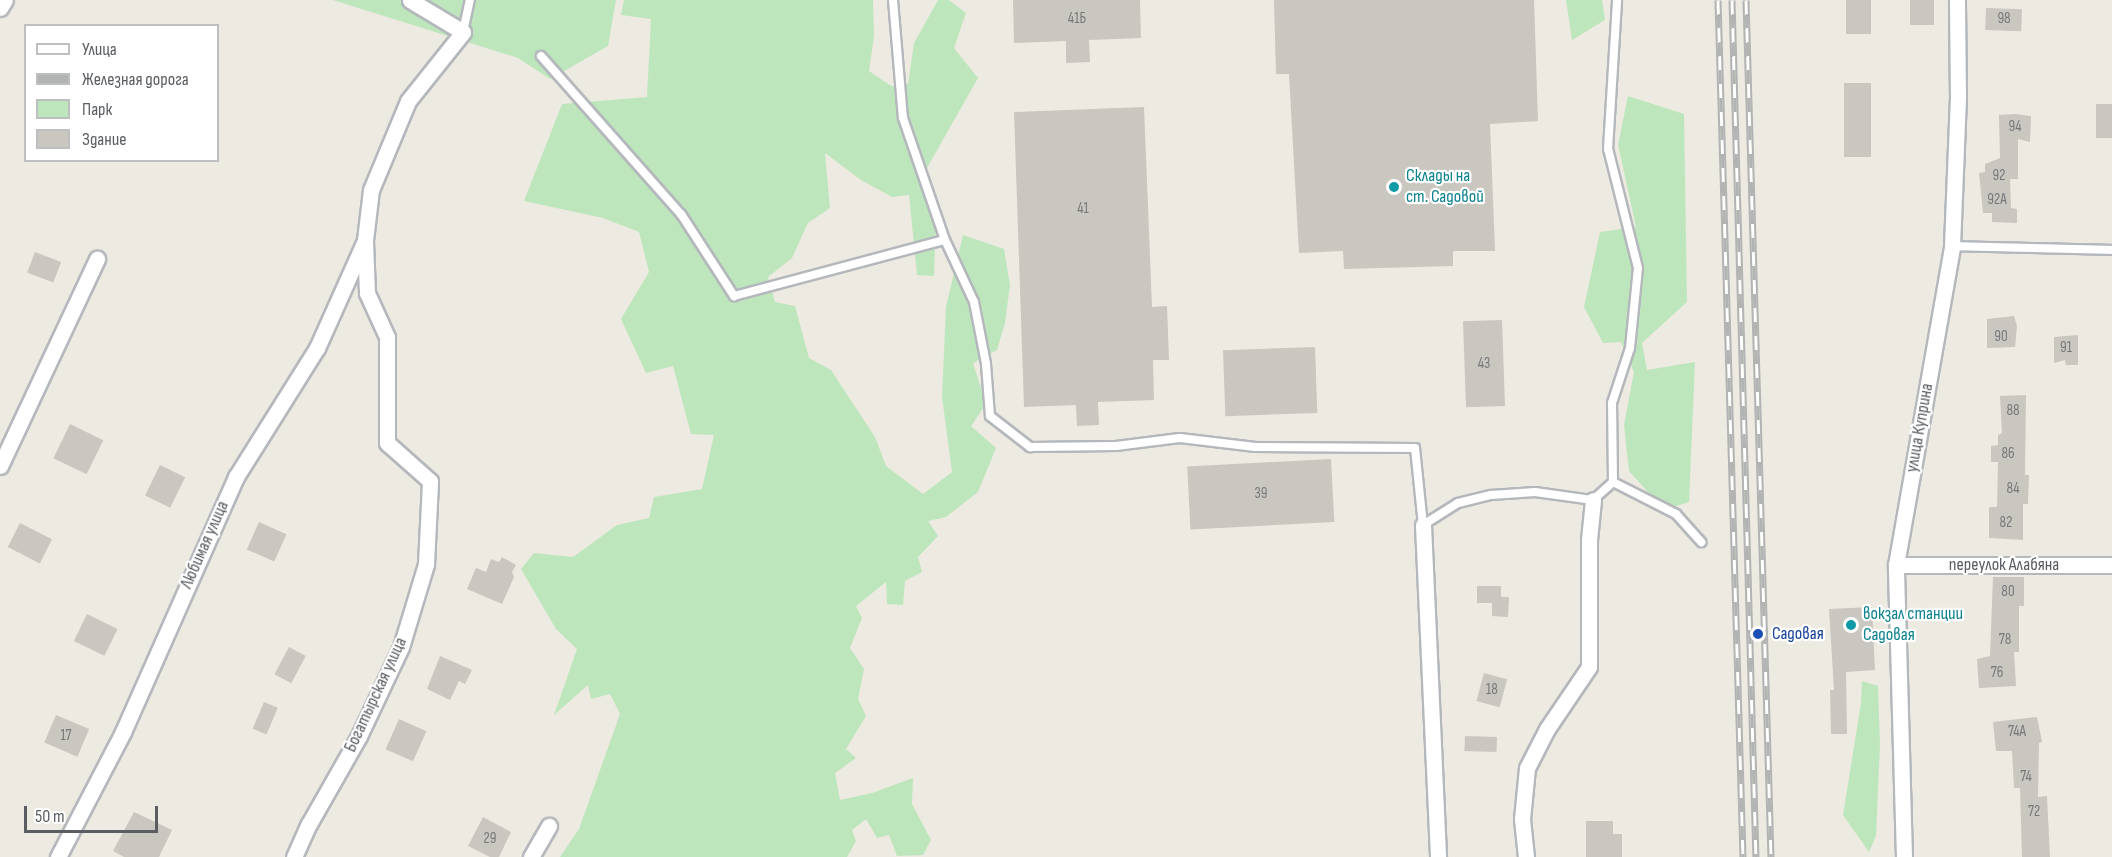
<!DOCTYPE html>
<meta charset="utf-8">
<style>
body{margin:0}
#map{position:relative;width:2112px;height:857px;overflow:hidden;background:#edeae1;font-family:"Sofia Sans Condensed",sans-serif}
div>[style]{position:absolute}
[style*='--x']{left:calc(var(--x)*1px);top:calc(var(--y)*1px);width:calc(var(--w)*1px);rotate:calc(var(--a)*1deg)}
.green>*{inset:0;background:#bee6bc}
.building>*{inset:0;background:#cac6c0;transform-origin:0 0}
.roads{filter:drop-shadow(2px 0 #b4b8bc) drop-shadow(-2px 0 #b4b8bc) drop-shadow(0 2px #b4b8bc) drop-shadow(0 -2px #b4b8bc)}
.lane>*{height:8px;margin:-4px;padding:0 4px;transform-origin:4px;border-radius:4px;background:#fff}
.street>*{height:15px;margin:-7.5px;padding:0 7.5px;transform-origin:7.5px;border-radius:7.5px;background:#fff}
.rail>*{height:7px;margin-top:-3.5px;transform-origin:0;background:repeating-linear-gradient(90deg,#fff 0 14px,#b2b3b3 0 28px);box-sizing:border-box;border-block:2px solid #b2b3b3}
.dots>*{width:16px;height:16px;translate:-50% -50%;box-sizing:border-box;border:3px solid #fff;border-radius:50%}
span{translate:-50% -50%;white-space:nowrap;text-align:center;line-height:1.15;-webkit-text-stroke:4.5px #fff;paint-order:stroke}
.number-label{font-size:15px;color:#76787a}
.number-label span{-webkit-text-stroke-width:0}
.culture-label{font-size:18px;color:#0d838f}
.left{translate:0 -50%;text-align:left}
.street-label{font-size:18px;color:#5a5e62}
.transit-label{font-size:18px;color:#164399}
.legend{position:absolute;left:24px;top:24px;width:195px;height:138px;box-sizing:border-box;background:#fff;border:2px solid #bdbfc0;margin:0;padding:8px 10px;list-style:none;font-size:18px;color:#5a5e62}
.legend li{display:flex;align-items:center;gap:12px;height:30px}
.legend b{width:30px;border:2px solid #bdbfc0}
.scale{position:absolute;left:24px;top:806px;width:134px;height:27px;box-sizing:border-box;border:3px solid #5a5e62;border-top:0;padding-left:8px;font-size:18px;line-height:21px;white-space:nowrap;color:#5a5e62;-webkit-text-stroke:4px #fff;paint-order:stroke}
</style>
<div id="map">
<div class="green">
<i style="clip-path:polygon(333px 0,616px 0,608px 46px,550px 79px,518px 58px)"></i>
<i style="clip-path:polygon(624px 0,873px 0,874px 36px,869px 71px,891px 86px,908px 84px,914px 43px,938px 0,949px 0,966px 13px,954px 48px,978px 78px,923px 175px,937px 196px,934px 276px,917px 275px,909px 195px,892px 197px,861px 180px,825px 153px,830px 208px,808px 223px,792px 258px,768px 277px,775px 302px,795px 306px,809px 358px,831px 370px,875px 437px,886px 466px,923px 494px,952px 472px,942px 397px,946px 307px,963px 235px,1004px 249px,1010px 285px,1005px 323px,997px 350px,973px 363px,986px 404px,971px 426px,996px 448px,978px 492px,946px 517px,928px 521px,938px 536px,918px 557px,922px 572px,905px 581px,903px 605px,887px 604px,886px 582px,856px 606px,862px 618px,850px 648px,864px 669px,858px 699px,866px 716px,846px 749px,856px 758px,835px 773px,840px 800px,872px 793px,913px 778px,912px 804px,931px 840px,923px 855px,897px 856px,889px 835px,877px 838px,866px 819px,852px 830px,856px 841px,847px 857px,560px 857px,579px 829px,620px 714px,610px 694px,591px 699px,588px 685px,554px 715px,577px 649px,556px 629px,521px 569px,534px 553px,573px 557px,617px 525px,649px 518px,654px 497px,702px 489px,714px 435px,691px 434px,673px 366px,646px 373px,621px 319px,649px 272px,639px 232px,603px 218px,524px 201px,562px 104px,647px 97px,651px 19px,621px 15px)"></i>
<i style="clip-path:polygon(1566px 0,1602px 0,1605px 20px,1572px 40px)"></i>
<i style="clip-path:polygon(1628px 96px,1684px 114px,1687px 302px,1642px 343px,1647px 370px,1695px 362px,1689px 502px,1664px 510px,1629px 471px,1624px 425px,1634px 372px,1621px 342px,1603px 343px,1584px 307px,1600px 232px,1636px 227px,1618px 145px)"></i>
<i style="clip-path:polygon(1862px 681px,1878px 686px,1880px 744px,1876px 836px,1869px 852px,1843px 815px,1861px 703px)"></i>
</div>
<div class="building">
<i style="clip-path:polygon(1013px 0,1140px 0,1141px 38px,1089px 40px,1090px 62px,1066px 63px,1066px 41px,1014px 43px)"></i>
<i style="clip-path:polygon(1274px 0,1534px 0,1538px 121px,1490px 124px,1495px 251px,1453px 251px,1453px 266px,1344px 269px,1343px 251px,1299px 253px,1289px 74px,1276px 74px)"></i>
<i style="left:1846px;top:0;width:25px;height:34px"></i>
<i style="left:1910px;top:0;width:24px;height:25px"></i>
<i style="left:1986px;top:8px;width:36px;height:22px;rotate:2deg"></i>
<i style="left:1871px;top:83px;width:74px;height:27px;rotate:90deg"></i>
<i style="left:2112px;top:104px;width:34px;height:16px;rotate:90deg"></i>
<i style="clip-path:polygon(1144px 107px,1152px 307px,1167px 306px,1169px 360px,1153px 360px,1154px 400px,1098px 402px,1099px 425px,1077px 426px,1076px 405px,1024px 407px,1014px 112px)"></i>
<i style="clip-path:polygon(2015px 114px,2031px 116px,2030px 142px,2018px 139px,2018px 179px,2010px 179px,2011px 208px,2017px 209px,2017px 223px,1992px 222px,1992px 213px,1983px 213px,1979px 173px,1985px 172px,1985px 164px,2000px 158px,1999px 115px)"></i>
<i style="left:35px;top:252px;width:28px;height:22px;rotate:21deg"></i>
<i style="clip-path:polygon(2014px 316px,2017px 326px,2015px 347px,1987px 348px,1987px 319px)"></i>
<i style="left:1502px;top:320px;width:86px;height:39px;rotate:88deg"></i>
<i style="clip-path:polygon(2078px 335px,2078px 365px,2066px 365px,2065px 360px,2054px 363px,2054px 337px)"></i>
<i style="left:1315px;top:347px;width:66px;height:92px;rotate:88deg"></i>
<i style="clip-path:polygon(2026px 395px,2025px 475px,2029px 475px,2028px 504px,2023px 504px,2023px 540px,1989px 538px,1989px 507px,1997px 507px,1998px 462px,1991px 462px,1991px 446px,1998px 445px,1998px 435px,2002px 433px,2000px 396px)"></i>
<i style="left:70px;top:424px;width:37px;height:38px;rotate:26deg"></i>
<i style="left:1331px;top:459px;width:63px;height:144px;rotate:87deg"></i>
<i style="left:160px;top:465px;width:28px;height:34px;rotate:26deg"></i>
<i style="left:259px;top:522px;width:30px;height:30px;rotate:24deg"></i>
<i style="left:20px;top:523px;width:36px;height:27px;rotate:27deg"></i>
<i style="clip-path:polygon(502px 557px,516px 565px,512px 572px,514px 577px,502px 604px,467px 589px,476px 568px,486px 572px,491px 559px,499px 562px)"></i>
<i style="clip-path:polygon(1993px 577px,2024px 577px,2024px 606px,2019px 606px,2019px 652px,2014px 652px,2016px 686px,1979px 688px,1977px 659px,1990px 656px)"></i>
<i style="clip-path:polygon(1477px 586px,1501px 586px,1501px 597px,1509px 597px,1508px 617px,1492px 616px,1492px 603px,1477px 603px)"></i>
<i style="clip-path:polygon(1872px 607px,1875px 670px,1846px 672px,1847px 734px,1831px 734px,1830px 690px,1834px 690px,1829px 609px)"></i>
<i style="left:87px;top:614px;width:34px;height:30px;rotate:26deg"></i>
<i style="left:289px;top:647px;width:19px;height:31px;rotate:28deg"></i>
<i style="clip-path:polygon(440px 656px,472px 670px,465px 684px,459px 681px,450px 700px,427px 689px)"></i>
<i style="left:1484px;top:673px;width:24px;height:29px;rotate:15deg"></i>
<i style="left:264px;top:702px;width:15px;height:29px;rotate:23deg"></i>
<i style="left:56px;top:715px;width:36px;height:30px;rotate:23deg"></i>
<i style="clip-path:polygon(2037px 717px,2042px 742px,2039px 743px,2038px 797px,2047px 796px,2050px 857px,2022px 857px,2020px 788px,2014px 788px,2012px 751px,1996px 751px,1993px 722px)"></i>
<i style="left:399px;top:719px;width:30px;height:33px;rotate:24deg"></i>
<i style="left:1465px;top:736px;width:32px;height:15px;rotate:2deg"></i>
<i style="clip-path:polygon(134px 812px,172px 830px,159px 857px,124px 857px,113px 851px)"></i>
<i style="clip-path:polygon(483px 817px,511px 832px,499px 857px,490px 857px,468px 846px)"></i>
<i style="clip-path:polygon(1586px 821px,1613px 821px,1613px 834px,1622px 834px,1622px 857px,1586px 857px)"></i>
</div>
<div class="roads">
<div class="lane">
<i style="--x:893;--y:0;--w:118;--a:85.2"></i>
<i style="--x:903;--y:118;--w:129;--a:71"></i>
<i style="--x:945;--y:240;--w:68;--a:64.9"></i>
<i style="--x:974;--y:302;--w:63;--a:79"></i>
<i style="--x:986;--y:364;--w:52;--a:85.6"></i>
<i style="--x:990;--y:416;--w:51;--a:37.8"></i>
<i style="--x:1030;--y:447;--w:86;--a:-0.7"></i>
<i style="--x:1116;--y:446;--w:64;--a:-7.1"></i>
<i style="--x:1180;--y:438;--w:76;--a:6.8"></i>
<i style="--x:1255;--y:447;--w:160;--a:0.4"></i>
<i style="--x:1415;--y:448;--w:77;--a:84.1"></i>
<i style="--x:1423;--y:525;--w:41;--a:-32.2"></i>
<i style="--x:1458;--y:503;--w:34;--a:-14"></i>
<i style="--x:1491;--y:495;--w:44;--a:-3.9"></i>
<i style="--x:1535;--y:492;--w:59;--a:7.9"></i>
<i style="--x:1593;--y:500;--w:27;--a:-42"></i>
<i style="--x:1613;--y:482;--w:79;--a:-90.7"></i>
<i style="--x:1612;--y:403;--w:58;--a:-71.9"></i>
<i style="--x:1630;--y:348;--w:80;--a:-84.3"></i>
<i style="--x:1638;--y:268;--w:123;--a:-104.1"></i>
<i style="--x:1608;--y:149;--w:149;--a:-86.5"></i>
<i style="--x:463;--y:32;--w:33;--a:-78"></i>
<i style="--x:541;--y:56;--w:211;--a:48.5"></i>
<i style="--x:681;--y:214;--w:98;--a:57.1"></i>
<i style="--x:734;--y:296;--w:218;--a:-14.9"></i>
<i style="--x:1952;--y:246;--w:160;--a:1.4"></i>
<i style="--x:1613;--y:482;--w:71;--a:26.9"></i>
<i style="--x:1676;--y:514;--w:38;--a:48"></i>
</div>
<div class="street">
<i style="--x:0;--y:8;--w:9;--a:-58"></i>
<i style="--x:0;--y:466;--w:229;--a:-64.9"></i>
<i style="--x:1423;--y:525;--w:332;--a:87.4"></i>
<i style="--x:1896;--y:565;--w:216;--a:0"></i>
<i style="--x:58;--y:857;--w:141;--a:-62.5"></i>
<i style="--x:123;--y:732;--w:279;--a:-66.1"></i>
<i style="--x:236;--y:477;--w:152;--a:-57.9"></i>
<i style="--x:317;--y:348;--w:115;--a:-65.9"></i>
<i style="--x:294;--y:857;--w:36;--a:-66"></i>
<i style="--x:309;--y:824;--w:101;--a:-60.4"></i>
<i style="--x:359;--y:736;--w:98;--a:-64.7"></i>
<i style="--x:401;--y:647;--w:87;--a:-73.2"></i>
<i style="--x:426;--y:564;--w:83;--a:-87.2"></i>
<i style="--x:430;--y:481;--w:57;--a:-138.5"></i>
<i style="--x:387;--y:443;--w:106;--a:-90"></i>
<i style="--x:387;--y:337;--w:48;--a:-114.4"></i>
<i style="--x:367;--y:293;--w:53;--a:-92.2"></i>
<i style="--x:365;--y:240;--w:50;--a:-83.2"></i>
<i style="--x:371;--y:190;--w:96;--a:-67.4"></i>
<i style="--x:408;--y:101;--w:88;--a:-51.4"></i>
<i style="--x:463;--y:32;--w:62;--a:-148.9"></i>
<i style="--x:531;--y:857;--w:36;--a:-60"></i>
<i style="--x:1526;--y:857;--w:38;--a:-96"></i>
<i style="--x:1522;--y:819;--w:51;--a:-84.4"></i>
<i style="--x:1527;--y:768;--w:44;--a:-62.9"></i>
<i style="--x:1547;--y:729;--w:75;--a:-55.9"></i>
<i style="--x:1589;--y:667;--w:127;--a:-90"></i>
<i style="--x:1589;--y:540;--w:40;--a:-84.3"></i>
<i style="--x:1904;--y:857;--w:292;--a:-91.6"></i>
<i style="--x:1896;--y:565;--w:324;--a:-80"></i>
<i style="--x:1952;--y:246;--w:147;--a:-87.7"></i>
<i style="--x:1958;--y:99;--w:99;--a:-90.6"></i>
</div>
</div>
<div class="rail">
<i style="--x:1718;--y:0;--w:857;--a:88.33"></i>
<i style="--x:1732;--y:0;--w:857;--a:88.4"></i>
<i style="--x:1746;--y:0;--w:857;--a:88.33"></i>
</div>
<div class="dots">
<i style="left:1394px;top:187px;background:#0f9aa8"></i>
<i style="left:1851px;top:625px;background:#0f9aa8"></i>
<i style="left:1758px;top:634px;background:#1a4fb4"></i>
</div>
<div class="number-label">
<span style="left:1077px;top:19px">41Б</span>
<span style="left:2004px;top:19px">98</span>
<span style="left:2015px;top:127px">94</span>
<span style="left:1999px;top:176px">92</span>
<span style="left:1997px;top:200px">92А</span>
<span style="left:1083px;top:209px">41</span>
<span style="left:2001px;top:337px">90</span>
<span style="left:2066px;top:348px">91</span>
<span style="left:1484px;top:364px">43</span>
<span style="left:2013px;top:411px">88</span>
<span style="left:2008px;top:454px">86</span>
<span style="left:2013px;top:489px">84</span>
<span style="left:1261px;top:494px">39</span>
<span style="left:2006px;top:523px">82</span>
<span style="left:2008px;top:592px">80</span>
<span style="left:2005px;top:640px">78</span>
<span style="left:1997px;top:673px">76</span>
<span style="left:1492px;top:690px">18</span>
<span style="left:2017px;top:732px">74А</span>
<span style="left:66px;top:736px">17</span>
<span style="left:2026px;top:777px">74</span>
<span style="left:2034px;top:812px">72</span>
<span style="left:490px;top:839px">29</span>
</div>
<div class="culture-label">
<span class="left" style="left:1406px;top:187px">Склады на<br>ст. Садовой</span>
<span class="left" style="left:1863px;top:625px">вокзал станции<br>Садовая</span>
</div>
<div class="street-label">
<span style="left:1920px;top:428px;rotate:-80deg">улица Куприна</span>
<span style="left:205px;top:545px;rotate:-66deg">Любимая улица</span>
<span style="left:2004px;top:565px">переулок Алабяна</span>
<span style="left:376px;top:695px;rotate:-65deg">Богатырская улица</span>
</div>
<div class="transit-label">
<span class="left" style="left:1772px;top:634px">Садовая</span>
</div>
<ul class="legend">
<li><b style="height:8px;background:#fff"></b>Улица</li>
<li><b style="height:8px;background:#b2b3b3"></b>Железная дорога</li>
<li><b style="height:16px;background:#bee6bc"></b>Парк</li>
<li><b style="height:16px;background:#cac6c0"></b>Здание</li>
</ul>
<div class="scale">50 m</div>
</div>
